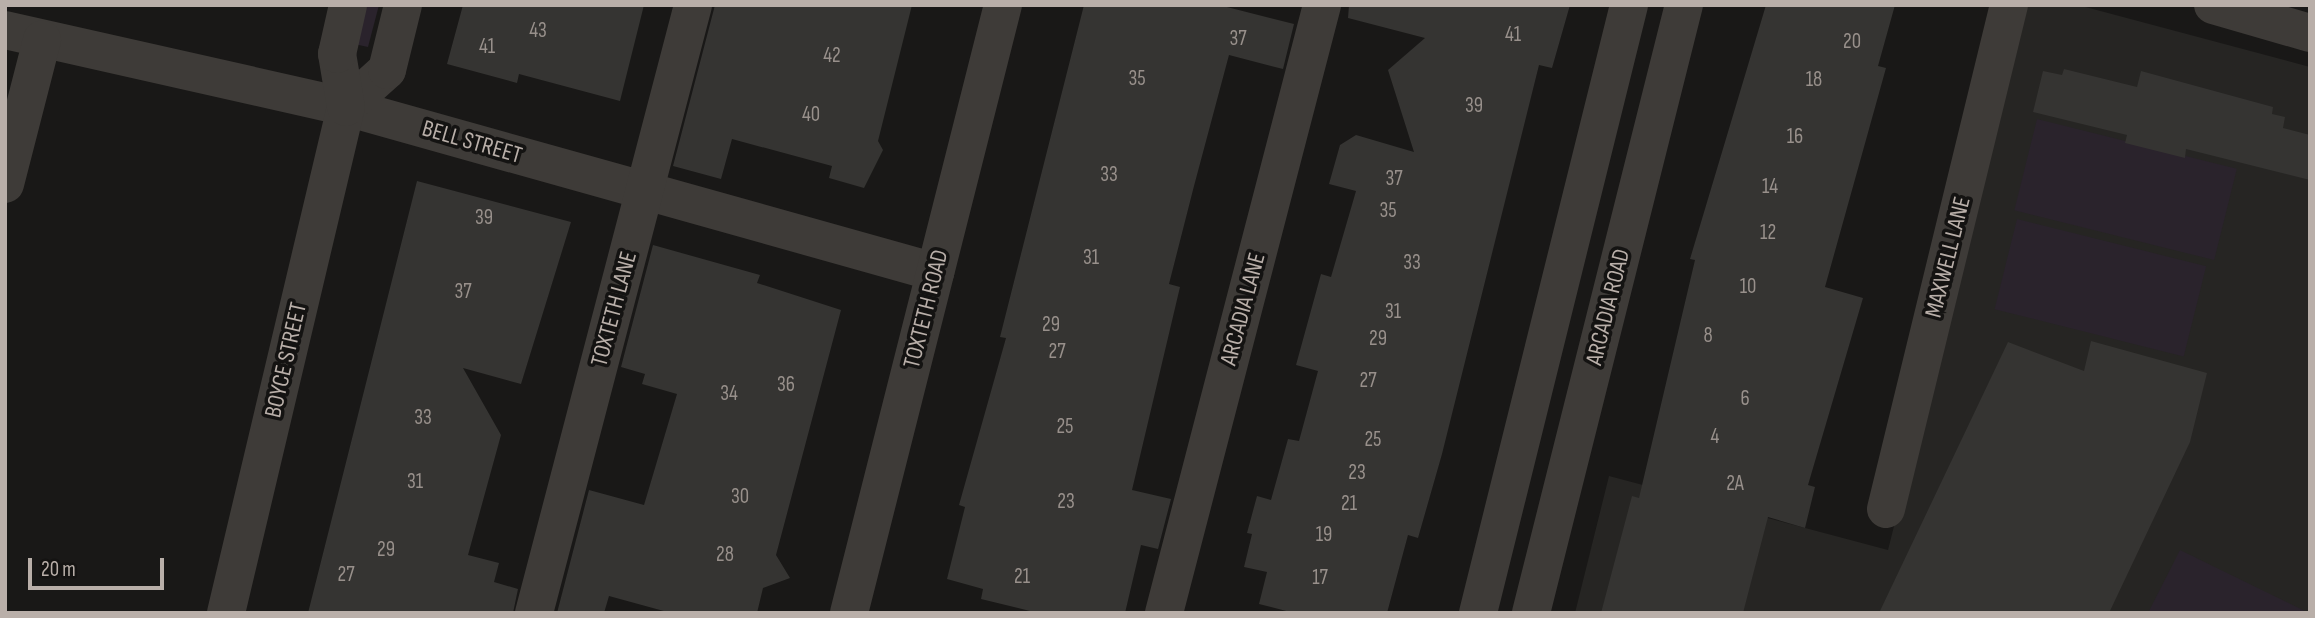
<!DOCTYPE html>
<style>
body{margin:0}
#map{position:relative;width:2315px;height:618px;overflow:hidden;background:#191817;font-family:"Sofia Sans Condensed",sans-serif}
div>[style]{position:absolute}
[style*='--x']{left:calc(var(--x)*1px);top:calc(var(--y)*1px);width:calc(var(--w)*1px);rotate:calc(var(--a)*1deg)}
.built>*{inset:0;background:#262523}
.green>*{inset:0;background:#2a232c;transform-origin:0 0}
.building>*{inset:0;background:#353432}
.minor>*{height:38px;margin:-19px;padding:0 19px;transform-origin:19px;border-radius:19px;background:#3e3b38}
span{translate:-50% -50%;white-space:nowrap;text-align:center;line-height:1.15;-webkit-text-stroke:7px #141312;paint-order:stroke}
.number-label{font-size:21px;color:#98908b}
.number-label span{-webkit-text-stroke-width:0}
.street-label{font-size:24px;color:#b9afa9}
.frame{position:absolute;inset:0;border:7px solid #b9afa9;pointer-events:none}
.scale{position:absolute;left:28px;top:558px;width:136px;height:32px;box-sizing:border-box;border:4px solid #b9afa9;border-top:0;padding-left:9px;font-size:21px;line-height:24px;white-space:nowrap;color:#b9afa9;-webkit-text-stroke:5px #141312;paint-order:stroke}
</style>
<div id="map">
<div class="built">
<i style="clip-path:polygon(2025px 5px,2078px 5px,2310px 67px,2310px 613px,1575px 613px,1609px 476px,1888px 550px)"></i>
</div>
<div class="green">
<i style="clip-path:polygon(363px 5px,379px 5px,368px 47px,354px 44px)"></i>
<i style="left:2037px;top:119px;width:206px;height:94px;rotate:14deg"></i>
<i style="left:2017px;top:219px;width:195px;height:93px;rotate:14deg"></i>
<i style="clip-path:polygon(2180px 550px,2309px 613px,2148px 613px)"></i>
</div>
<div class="building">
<i style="clip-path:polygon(463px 5px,644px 5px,620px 101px,519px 74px,517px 83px,447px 64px)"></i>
<i style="clip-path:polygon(715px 5px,912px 5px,878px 141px,883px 150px,864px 188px,829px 178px,832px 166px,732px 139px,721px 179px,673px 166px)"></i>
<i style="clip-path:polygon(1084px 5px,1219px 5px,1294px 24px,1283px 69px,1229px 55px,1194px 186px,1169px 284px,1180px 287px,1132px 490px,1171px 499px,1158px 549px,1141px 545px,1125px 613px,1038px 613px,981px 599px,983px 589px,947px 579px,965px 507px,959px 505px,1006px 338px,1000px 337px)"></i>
<i style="clip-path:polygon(1349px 5px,1570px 5px,1552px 68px,1539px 65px,1442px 454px,1418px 538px,1408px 535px,1387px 613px,1294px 613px,1259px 604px,1267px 572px,1244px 567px,1252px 534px,1247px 533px,1257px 496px,1271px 500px,1288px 439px,1299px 441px,1318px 371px,1296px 365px,1321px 274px,1331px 277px,1356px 191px,1329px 184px,1340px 145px,1356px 135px,1414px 152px,1388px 70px,1425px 38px,1348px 18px)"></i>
<i style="clip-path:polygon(1766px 5px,1895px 5px,1878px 66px,1886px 68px,1825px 287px,1863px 298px,1808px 485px,1815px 487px,1805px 528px,1768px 517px,1743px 613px,1601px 613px,1632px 496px,1639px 498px,1695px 260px,1690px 259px)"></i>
<i style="clip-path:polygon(2064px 69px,2137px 87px,2141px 71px,2273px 107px,2272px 114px,2285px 117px,2283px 128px,2310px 135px,2310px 180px,2186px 149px,2185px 158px,2125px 143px,2127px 135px,2033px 112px,2043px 71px,2062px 75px)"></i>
<i style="clip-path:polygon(417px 181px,571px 222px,521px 384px,463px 368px,501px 435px,468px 555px,499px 563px,494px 582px,518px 589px,513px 613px,308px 613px)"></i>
<i style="clip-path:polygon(653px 245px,760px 275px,757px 283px,841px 310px,776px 555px,790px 578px,763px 588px,757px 613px,671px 613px,609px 596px,604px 613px,557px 613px,589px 490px,644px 505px,677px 394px,642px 384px,645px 374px,621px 367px)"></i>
<i style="clip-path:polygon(2091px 341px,2207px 373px,2190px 442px,2109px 613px,1879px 613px,2008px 342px,2084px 371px)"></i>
</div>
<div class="minor">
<i style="--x:2213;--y:5;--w:101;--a:16.1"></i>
<i style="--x:5;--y:30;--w:350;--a:12.7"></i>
<i style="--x:346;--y:107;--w:612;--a:15.65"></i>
<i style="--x:346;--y:107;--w:55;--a:-42.1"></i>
<i style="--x:387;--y:70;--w:67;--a:-76.2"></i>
<i style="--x:5;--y:184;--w:149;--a:-75.6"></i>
<i style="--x:1886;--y:509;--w:519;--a:-76.29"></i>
<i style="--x:226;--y:613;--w:520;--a:-76.66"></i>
<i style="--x:346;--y:107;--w:54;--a:-99.6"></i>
<i style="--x:337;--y:54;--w:50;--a:-77.3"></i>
<i style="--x:534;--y:613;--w:628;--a:-75.34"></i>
<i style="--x:849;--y:613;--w:627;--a:-75.79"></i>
<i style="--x:1164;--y:613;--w:628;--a:-75.43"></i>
<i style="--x:1478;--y:613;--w:626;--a:-76.05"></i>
<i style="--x:1531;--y:613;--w:627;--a:-75.88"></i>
</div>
<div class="number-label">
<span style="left:538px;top:31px">43</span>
<span style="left:1513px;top:35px">41</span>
<span style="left:1238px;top:39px">37</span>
<span style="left:1852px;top:42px">20</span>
<span style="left:487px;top:47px">41</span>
<span style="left:832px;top:56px">42</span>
<span style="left:1137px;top:79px">35</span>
<span style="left:1814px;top:80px">18</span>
<span style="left:1474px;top:106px">39</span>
<span style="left:811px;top:115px">40</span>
<span style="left:1795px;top:137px">16</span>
<span style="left:1109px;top:175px">33</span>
<span style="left:1394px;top:179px">37</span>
<span style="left:1770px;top:187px">14</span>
<span style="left:1388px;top:211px">35</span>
<span style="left:484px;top:218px">39</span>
<span style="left:1768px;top:233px">12</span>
<span style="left:1091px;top:258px">31</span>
<span style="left:1412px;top:263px">33</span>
<span style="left:1748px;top:287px">10</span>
<span style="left:463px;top:292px">37</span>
<span style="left:1393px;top:312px">31</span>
<span style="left:1051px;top:325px">29</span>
<span style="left:1708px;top:336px">8</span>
<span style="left:1378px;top:339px">29</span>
<span style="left:1057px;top:352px">27</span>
<span style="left:1368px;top:381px">27</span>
<span style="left:786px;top:385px">36</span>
<span style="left:729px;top:394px">34</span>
<span style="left:1745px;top:399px">6</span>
<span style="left:423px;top:418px">33</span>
<span style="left:1065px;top:427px">25</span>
<span style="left:1715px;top:437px">4</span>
<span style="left:1373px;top:440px">25</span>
<span style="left:1357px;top:473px">23</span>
<span style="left:415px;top:482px">31</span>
<span style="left:1735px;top:484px">2A</span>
<span style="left:740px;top:497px">30</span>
<span style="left:1066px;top:502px">23</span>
<span style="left:1349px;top:504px">21</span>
<span style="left:1324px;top:535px">19</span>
<span style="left:386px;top:550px">29</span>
<span style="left:725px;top:555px">28</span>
<span style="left:346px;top:575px">27</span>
<span style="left:1022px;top:577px">21</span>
<span style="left:1320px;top:578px">17</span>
</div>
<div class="street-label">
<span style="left:472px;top:142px;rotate:16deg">BELL STREET</span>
<span style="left:1948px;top:257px;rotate:-76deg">MAXWELL LANE</span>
<span style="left:1608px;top:307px;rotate:-76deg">ARCADIA ROAD</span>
<span style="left:614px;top:309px;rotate:-75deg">TOXTETH LANE</span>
<span style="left:926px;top:309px;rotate:-76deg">TOXTETH ROAD</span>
<span style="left:1243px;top:309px;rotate:-75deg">ARCADIA LANE</span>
<span style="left:286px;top:360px;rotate:-77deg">BOYCE STREET</span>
</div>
<div class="frame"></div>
<div class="scale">20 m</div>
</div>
